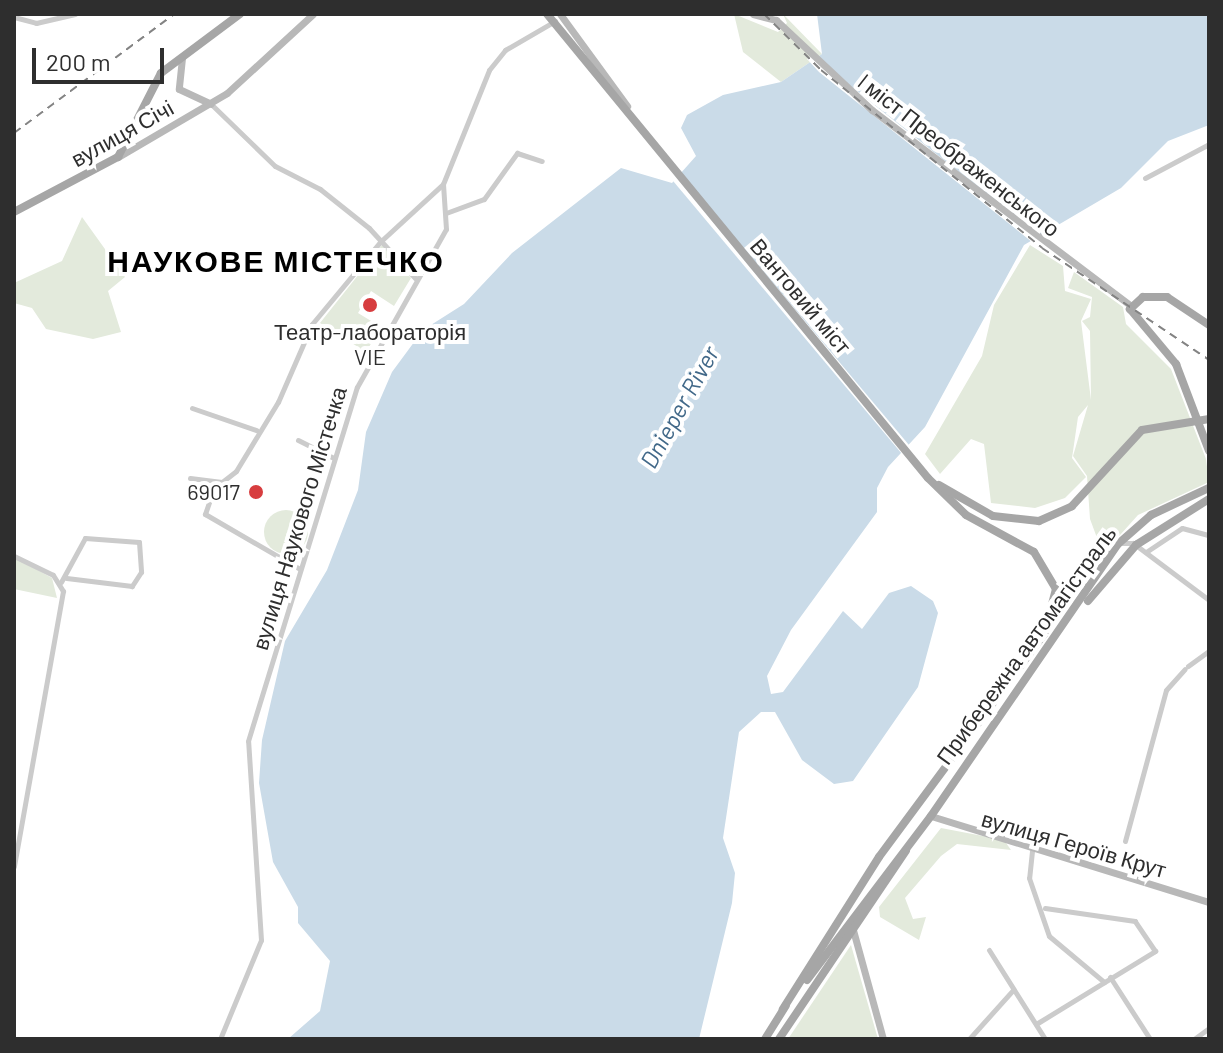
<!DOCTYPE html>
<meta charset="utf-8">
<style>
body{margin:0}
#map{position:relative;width:1223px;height:1053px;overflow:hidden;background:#fff;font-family:Barlow,sans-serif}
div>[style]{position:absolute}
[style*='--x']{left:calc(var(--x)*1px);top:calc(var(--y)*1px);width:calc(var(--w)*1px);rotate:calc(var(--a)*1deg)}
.green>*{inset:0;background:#e3eadc}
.round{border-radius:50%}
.water>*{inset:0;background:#cadbe8}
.pier>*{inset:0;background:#fff;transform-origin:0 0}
.street>*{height:5px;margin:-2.5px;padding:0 2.5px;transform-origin:2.5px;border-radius:2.5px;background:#cbcbcb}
.secondary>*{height:7px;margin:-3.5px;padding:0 3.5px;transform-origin:3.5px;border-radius:3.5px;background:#b8b8b8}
.primary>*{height:8px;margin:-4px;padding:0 4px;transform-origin:4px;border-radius:4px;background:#a6a6a6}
.rail>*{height:2px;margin-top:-1px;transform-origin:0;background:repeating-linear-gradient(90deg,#838383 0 8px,transparent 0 14px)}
.dots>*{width:22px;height:22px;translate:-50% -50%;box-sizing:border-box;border:4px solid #fff;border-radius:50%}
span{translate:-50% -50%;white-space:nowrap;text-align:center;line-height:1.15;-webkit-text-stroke:8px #fff;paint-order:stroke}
.street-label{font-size:22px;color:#2e2e2e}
.poi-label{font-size:22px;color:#2e2e2e}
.right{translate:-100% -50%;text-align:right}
.water-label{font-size:24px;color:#426989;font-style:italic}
.district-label{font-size:30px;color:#000;font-weight:700;letter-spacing:2px}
.frame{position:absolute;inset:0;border:16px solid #2e2e2e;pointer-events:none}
.scale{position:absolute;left:32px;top:48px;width:132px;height:36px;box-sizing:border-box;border:4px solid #2e2e2e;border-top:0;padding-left:10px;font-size:24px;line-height:28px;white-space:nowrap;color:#2e2e2e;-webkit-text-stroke:6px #fff;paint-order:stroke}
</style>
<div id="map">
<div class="green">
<i style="clip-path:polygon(734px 14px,778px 32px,787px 23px,783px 14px,822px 54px,781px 82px,743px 52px)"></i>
<i style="clip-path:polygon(82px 217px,125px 277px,108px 291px,121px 332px,93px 339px,46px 329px,32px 308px,14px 303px,14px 283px,62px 261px)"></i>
<i style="clip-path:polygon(382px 245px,411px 278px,394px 306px,371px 291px,358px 313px,381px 327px,366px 352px,320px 323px)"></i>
<i style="clip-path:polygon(1030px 245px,1063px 266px,1065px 291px,1091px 299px,1081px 321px,1091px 400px,1090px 331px,1082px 321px,1090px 317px,1092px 297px,1068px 288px,1074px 272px,1123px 307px,1126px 324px,1171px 369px,1206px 459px,1209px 482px,1138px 515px,1103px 554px,1090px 519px,1087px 476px,1073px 456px,1088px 405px,1078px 417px,1072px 458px,1086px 477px,1065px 498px,1035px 508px,991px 503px,984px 444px,971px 439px,940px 474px,925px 454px,982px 356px,994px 305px)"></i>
<i class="round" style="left:264px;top:510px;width:44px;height:44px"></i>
<i style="clip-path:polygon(14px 557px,52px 578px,57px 598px,14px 589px)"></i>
<i style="clip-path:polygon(941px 828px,1004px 840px,1011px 850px,957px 844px,941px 856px,905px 898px,913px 919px,926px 917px,919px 940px,880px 917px,879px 907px)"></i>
<i style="clip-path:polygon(851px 945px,878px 1039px,788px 1039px)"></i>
</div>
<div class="water">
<i style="clip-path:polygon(817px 14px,1209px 14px,1209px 125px,1168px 141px,1121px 188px,1024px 245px,925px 427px,888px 467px,877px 488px,877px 512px,791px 630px,767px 676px,771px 694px,783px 692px,843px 611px,862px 629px,889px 593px,911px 586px,933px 601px,938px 613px,918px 687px,853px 781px,834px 784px,802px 760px,775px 712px,761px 712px,739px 732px,723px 838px,735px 873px,732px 903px,699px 1039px,288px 1039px,320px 1011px,330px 961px,298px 923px,298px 907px,273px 862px,259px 783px,262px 740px,285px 641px,327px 570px,358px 490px,366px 432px,392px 372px,423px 330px,464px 304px,512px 253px,621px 168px,672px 183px,696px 156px,681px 128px,687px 115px,723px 95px,781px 82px,822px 54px)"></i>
</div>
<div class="pier">
<i style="clip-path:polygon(815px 54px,823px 64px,1038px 235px,1032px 242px,819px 72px,807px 59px)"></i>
<i style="left:679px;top:171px;width:362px;height:11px;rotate:50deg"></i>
</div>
<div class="street">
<i style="--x:14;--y:17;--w:23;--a:15"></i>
<i style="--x:36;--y:23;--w:40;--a:-13"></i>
<i style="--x:211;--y:104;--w:89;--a:44.1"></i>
<i style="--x:275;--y:166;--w:51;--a:27.1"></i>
<i style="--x:320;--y:189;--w:63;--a:38.5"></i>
<i style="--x:369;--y:228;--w:68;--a:47.4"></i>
<i style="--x:1145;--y:178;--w:72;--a:-28"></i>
<i style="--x:446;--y:213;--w:40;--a:-20.2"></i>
<i style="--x:484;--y:199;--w:57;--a:-54.3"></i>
<i style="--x:517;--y:153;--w:26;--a:18"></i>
<i style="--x:192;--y:408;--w:68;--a:19"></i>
<i style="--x:298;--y:440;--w:40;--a:26.6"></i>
<i style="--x:190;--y:478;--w:32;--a:7"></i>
<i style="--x:222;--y:482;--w:18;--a:-38"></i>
<i style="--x:236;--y:471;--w:81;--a:-58.7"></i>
<i style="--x:278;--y:402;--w:85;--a:-66.4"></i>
<i style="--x:312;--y:324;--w:108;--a:-50.3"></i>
<i style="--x:381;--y:241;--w:83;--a:-42.6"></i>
<i style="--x:216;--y:482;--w:34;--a:109"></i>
<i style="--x:205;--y:514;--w:110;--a:30.1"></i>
<i style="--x:1122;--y:543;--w:11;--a:0"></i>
<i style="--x:1133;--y:543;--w:95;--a:36.9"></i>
<i style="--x:1146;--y:552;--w:43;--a:-33.7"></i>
<i style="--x:1182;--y:528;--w:28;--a:15"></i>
<i style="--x:14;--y:556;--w:43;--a:26"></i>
<i style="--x:53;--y:575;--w:19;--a:58"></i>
<i style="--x:63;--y:591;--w:280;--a:100.1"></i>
<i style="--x:61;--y:582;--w:50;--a:-61.4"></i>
<i style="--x:85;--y:538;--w:54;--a:4.2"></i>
<i style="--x:139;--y:542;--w:30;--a:86"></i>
<i style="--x:141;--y:572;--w:17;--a:123"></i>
<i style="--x:132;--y:586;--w:66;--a:-173.1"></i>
<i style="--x:1188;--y:666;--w:26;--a:-36"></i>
<i style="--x:1125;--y:841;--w:156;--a:-74.8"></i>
<i style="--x:1166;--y:690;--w:28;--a:-48"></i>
<i style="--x:1032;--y:851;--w:27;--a:96"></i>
<i style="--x:1029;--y:878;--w:61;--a:71"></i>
<i style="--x:1049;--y:936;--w:72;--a:39.9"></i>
<i style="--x:989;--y:950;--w:105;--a:57.8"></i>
<i style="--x:1110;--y:977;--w:74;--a:57.2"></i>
<i style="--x:1036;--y:1024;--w:140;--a:-31.5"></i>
<i style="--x:1155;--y:951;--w:36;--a:-124"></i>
<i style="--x:1135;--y:921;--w:91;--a:-171.8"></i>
<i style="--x:220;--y:1039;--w:107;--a:-67.5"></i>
<i style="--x:261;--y:940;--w:199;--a:-93.7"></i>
<i style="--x:248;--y:741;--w:370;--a:-72.9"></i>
<i style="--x:357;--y:387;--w:181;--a:-60.6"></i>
<i style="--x:446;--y:229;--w:45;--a:-93.8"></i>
<i style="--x:443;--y:184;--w:123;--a:-68"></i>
<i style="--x:489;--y:70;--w:26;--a:-51"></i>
<i style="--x:505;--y:50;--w:58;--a:-30.1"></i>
<i style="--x:969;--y:1039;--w:66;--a:-48.1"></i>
<i style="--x:1194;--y:1039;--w:19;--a:-36"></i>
</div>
<div class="secondary">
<i style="--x:560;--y:14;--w:114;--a:53.9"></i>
<i style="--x:753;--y:14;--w:24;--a:15"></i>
<i style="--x:776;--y:20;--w:132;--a:43.2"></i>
<i style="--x:872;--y:110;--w:325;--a:37.1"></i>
<i style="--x:182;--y:58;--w:31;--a:96"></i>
<i style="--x:179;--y:89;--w:35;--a:25"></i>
<i style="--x:118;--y:157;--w:126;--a:-30.4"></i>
<i style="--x:227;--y:93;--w:117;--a:-42.6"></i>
<i style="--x:931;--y:816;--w:291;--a:17.2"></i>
<i style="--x:853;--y:930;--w:113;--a:74.6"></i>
</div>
<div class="primary">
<i style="--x:547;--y:14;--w:600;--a:50.61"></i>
<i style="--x:928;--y:478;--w:53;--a:44.2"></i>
<i style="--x:966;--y:515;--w:77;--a:28.6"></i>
<i style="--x:1034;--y:552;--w:43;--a:59.3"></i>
<i style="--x:1056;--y:589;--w:47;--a:104.9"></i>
<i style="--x:1044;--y:634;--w:277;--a:126.5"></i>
<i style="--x:879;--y:857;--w:180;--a:122.3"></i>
<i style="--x:14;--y:212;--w:118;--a:-27.9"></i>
<i style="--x:118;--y:157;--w:94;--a:-62.9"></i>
<i style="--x:161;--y:73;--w:99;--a:-36.8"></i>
<i style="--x:1209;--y:325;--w:50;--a:-146.3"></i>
<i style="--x:1167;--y:297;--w:24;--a:180"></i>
<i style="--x:1143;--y:297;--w:18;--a:137"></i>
<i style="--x:1130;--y:309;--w:72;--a:50.1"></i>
<i style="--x:1176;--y:364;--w:93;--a:69.2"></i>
<i style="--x:939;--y:485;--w:62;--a:29.9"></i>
<i style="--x:993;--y:516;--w:46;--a:6.2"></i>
<i style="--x:1039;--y:521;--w:36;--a:-24"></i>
<i style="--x:1072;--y:506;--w:103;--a:-47.4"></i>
<i style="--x:1142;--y:430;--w:68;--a:-9.3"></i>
<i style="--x:1088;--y:601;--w:74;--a:-49.4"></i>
<i style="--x:1136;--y:545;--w:86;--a:-32.2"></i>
<i style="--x:807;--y:980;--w:206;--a:-52.9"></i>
<i style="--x:931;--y:816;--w:330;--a:-55.5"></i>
<i style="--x:1118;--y:544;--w:44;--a:-41.3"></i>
<i style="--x:1151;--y:515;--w:64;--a:-25"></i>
<i style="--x:765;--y:1039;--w:39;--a:-58"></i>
<i style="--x:779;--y:1039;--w:227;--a:-56"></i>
</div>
<div class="rail">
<i style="--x:764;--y:14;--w:80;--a:44.5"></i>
<i style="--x:821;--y:70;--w:284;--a:38.8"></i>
<i style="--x:1042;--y:248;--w:201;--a:33.8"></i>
<i style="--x:14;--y:133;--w:199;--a:-36.6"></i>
</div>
<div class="dots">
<i style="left:370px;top:305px;background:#d73d3f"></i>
<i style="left:256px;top:492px;background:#d73d3f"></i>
</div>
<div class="street-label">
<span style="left:122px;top:133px;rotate:-29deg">вулиця Січі</span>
<span style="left:959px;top:155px;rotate:38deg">I міст Преображенського</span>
<span style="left:801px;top:296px;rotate:50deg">Вантовий міст</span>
<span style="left:299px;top:518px;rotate:-73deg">вулиця Наукового Містечка</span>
<span style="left:1026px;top:645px;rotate:-54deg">Прибережна автомагістраль</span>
<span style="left:1074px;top:844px;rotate:16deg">вулиця Героїв Крут</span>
</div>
<div class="poi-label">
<span style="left:370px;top:344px">Театр-лабораторія<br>VIE</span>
<span class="right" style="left:240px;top:492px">69017</span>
</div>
<div class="water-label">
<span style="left:679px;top:407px;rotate:-61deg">Dnieper River</span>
</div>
<div class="district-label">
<span style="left:276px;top:260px">НАУКОВЕ МІСТЕЧКО</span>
</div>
<div class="frame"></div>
<div class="scale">200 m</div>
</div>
